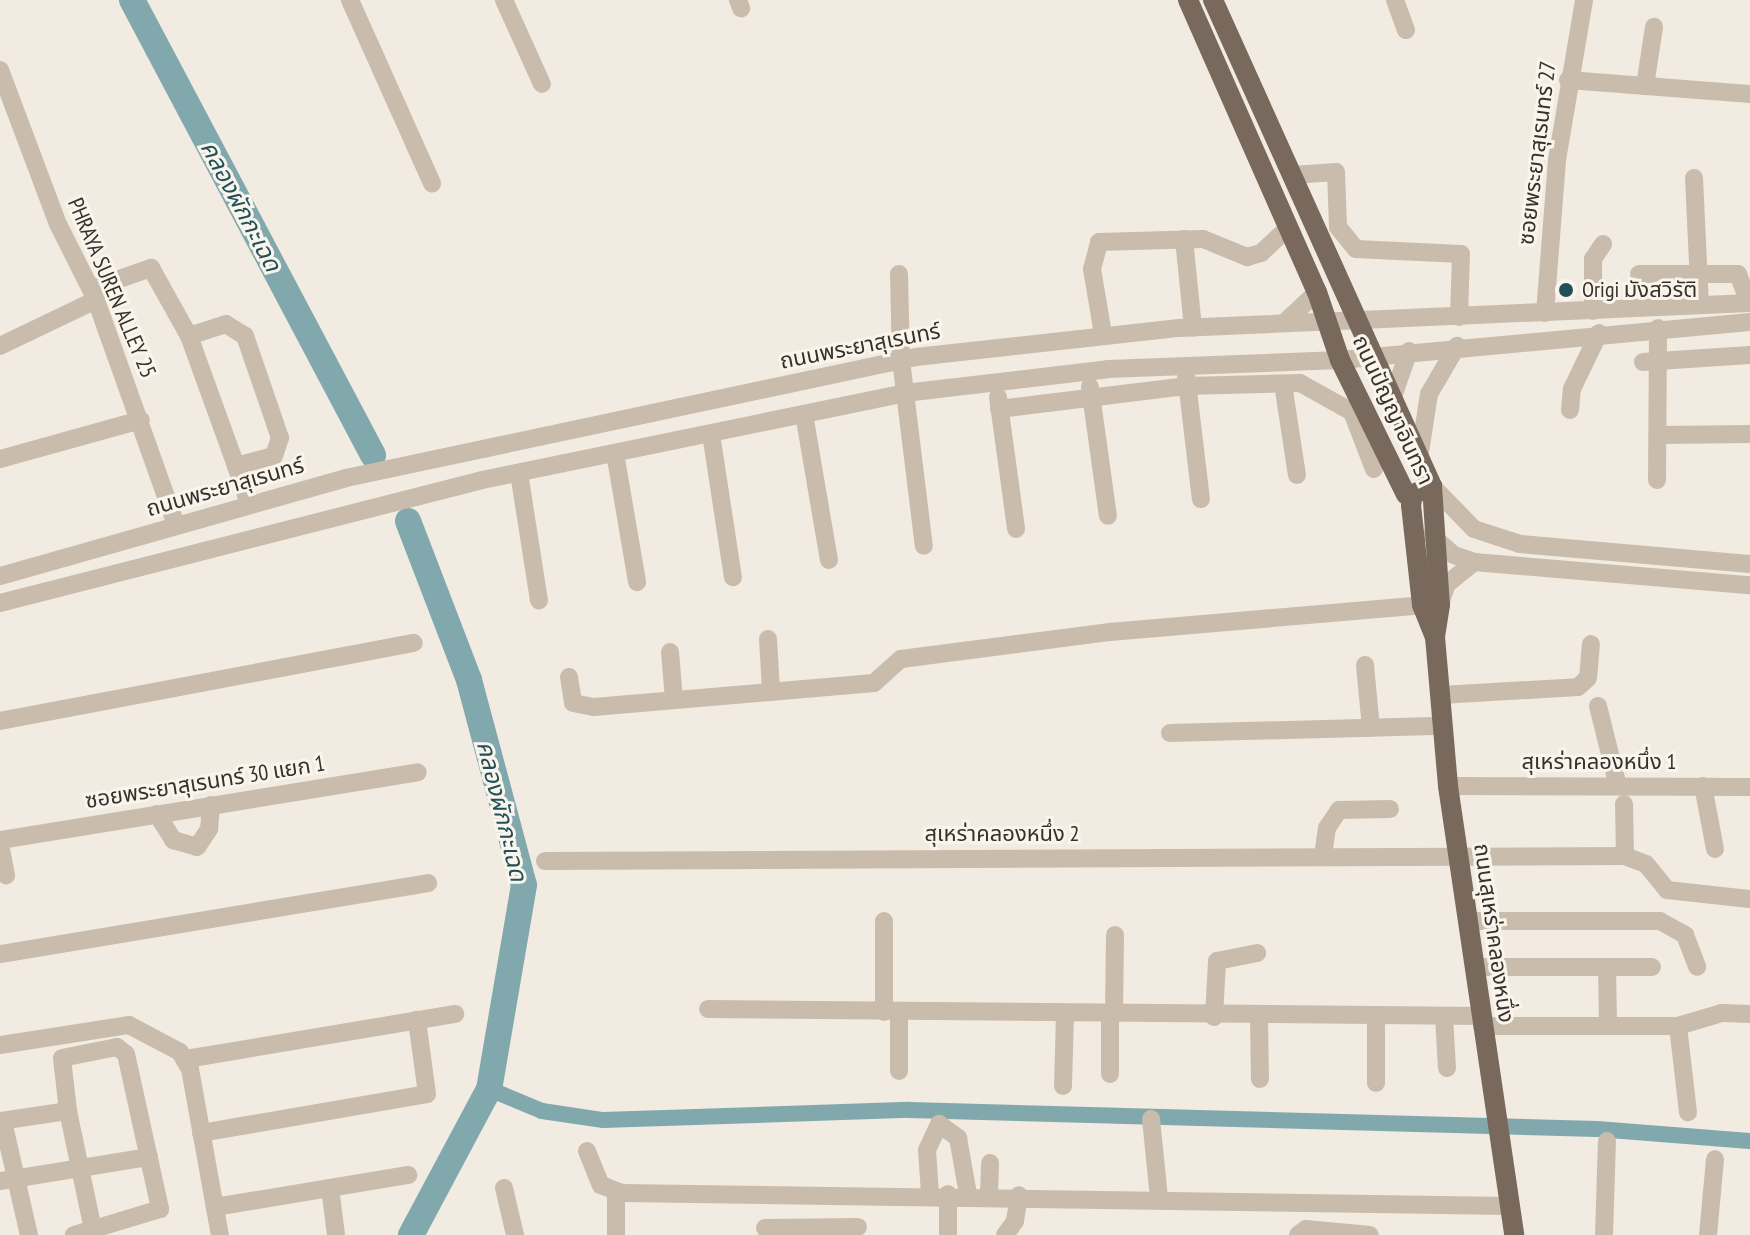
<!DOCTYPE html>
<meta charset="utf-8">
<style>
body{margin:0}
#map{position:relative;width:1750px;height:1235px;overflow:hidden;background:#f2ebe1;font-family:"PT Sans Narrow","Noto Sans Thai",sans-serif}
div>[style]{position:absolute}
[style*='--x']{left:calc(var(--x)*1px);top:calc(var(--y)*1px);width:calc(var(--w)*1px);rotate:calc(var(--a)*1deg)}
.canal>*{height:16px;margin:-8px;padding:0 8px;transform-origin:8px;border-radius:8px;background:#81a8ad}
.river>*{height:26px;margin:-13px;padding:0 13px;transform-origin:13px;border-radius:13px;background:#81a8ad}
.minor>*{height:18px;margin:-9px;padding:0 9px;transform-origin:9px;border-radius:9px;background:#cabcad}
.major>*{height:20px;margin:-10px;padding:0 10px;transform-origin:10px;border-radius:10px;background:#79695d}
.dots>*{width:22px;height:22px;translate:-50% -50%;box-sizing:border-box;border:4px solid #f9f5ed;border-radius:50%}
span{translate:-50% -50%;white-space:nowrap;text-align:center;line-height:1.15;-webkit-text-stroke:6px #f9f5ed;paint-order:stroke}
.street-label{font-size:22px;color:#38302b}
.poi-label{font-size:22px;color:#38302b}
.left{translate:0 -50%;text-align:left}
.water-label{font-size:24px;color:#235058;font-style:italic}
</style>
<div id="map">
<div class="canal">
<i style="--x:489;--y:1089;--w:57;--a:22.5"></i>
<i style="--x:542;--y:1111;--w:62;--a:8.4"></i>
<i style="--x:603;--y:1120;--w:306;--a:-1.9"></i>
<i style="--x:909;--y:1110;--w:688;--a:1.58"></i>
<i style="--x:1597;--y:1129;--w:153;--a:4.5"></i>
</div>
<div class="river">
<i style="--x:132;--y:0;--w:515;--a:62.09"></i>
<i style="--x:408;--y:521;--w:170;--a:69"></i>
<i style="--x:469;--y:680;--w:212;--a:75"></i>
<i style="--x:524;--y:885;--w:207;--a:99.7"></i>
<i style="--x:489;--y:1089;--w:166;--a:118.1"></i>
</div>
<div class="minor">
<i style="--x:350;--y:0;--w:201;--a:65.9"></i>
<i style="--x:504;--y:0;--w:92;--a:65.7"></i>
<i style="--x:738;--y:0;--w:9;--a:69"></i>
<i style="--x:1395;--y:0;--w:32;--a:70"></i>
<i style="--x:0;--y:70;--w:165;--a:69.4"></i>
<i style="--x:58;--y:224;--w:85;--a:63.4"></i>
<i style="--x:96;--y:300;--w:239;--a:70.4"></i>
<i style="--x:1568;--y:80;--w:183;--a:4.4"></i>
<i style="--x:1645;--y:86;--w:60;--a:-81.3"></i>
<i style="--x:1292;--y:175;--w:44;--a:-3.9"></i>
<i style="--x:1336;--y:172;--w:55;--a:87.9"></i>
<i style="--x:1338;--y:227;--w:28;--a:51"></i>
<i style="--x:1356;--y:249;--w:105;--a:2.7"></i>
<i style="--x:1461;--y:254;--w:63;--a:91.8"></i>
<i style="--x:1694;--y:178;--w:127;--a:87.3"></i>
<i style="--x:1184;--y:239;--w:89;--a:84.2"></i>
<i style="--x:899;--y:274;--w:86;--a:88.7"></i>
<i style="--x:901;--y:360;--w:187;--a:83"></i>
<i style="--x:1639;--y:274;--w:99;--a:0"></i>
<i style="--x:1738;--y:274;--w:31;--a:69"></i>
<i style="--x:91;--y:289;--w:64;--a:-19.3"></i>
<i style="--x:151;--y:268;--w:78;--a:60.8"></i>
<i style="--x:1593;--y:311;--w:52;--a:-90"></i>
<i style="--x:1593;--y:259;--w:18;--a:-56"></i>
<i style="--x:1545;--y:313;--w:153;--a:-85.5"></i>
<i style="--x:1557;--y:160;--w:162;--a:-80.4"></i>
<i style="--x:1284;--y:323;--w:45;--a:-43.2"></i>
<i style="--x:1103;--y:334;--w:66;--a:-99.6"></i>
<i style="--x:1092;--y:269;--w:28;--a:-75"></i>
<i style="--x:1099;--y:242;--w:104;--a:-1.7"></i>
<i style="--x:1203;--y:239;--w:48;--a:22.2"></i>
<i style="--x:1247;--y:257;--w:15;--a:-16"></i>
<i style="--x:1261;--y:253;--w:38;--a:-43"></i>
<i style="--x:0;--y:346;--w:106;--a:-25.6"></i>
<i style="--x:1643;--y:362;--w:107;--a:-3.7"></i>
<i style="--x:1186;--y:374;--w:126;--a:83.2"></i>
<i style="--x:1283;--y:384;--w:92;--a:81.3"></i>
<i style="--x:1090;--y:387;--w:130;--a:82.1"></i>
<i style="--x:998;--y:397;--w:133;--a:82.2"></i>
<i style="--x:1391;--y:402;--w:54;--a:-70.6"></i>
<i style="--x:999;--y:409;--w:188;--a:-7"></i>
<i style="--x:1186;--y:386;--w:114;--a:-1.5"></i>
<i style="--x:1300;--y:383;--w:60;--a:29.1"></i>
<i style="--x:1352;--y:412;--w:61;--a:68.9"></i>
<i style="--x:1570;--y:410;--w:21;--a:-85"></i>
<i style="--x:1572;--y:389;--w:62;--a:-64.3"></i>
<i style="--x:804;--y:414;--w:148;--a:80.3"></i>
<i style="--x:711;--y:434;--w:145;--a:81.3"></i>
<i style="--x:1659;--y:435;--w:91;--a:-0.6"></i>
<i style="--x:615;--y:453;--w:131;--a:80.3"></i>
<i style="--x:0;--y:459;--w:146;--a:-15.5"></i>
<i style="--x:1419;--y:459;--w:66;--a:-81.3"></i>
<i style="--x:1429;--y:394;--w:56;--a:-59.7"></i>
<i style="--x:236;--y:466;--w:39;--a:-15"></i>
<i style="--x:274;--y:456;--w:19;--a:-72"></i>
<i style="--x:280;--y:438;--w:108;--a:-108.9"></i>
<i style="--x:245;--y:336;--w:22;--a:-148"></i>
<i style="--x:226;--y:324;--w:39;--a:162"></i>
<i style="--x:189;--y:336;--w:138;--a:70.1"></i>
<i style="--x:236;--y:466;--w:39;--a:71"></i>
<i style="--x:519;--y:473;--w:129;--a:81.1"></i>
<i style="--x:1657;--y:480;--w:152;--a:-89.6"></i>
<i style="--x:1432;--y:486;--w:60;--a:45.7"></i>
<i style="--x:1474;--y:529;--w:48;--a:18.1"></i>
<i style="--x:1520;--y:544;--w:231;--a:5"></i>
<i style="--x:1431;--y:535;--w:30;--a:41"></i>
<i style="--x:1454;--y:555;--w:21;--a:19"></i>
<i style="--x:1474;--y:562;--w:277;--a:4.8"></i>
<i style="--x:0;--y:576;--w:360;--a:-15.8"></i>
<i style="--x:346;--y:478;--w:583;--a:-11.98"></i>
<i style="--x:916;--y:357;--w:265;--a:-6.3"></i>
<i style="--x:1179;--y:328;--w:572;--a:-2.51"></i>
<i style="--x:0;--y:603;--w:497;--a:-14.3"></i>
<i style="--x:482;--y:480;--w:432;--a:-11.6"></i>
<i style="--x:905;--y:393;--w:204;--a:-6.7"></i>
<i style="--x:1108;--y:369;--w:232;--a:-2.2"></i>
<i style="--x:1340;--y:360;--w:412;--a:-5.3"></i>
<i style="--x:1440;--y:604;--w:21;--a:-71"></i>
<i style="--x:1447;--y:584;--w:35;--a:-39"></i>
<i style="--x:768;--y:639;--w:51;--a:86.6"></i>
<i style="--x:670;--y:652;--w:48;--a:85.2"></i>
<i style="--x:1365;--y:665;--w:63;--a:84.6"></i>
<i style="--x:569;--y:677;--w:26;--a:81"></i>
<i style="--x:573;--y:703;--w:21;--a:11"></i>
<i style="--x:594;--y:707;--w:281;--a:-4.9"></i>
<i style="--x:874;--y:683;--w:36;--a:-42"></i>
<i style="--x:901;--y:659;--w:211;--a:-7.4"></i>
<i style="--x:1110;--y:632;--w:313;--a:-4.9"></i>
<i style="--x:1441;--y:695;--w:137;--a:-3.3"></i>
<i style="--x:1578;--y:687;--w:13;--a:-42"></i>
<i style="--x:1588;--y:678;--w:34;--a:-85"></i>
<i style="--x:1598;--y:706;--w:82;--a:76"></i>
<i style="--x:0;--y:721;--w:421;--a:-10.7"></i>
<i style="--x:1170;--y:733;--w:273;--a:-1.5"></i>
<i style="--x:1448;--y:786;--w:302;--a:0.2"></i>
<i style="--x:1703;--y:786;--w:64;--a:79.2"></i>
<i style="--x:1624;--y:804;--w:52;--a:88.9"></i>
<i style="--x:157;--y:814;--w:31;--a:58"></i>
<i style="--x:173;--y:840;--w:25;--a:16"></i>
<i style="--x:197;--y:847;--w:22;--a:-56"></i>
<i style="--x:209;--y:829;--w:24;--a:-85"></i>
<i style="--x:0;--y:840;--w:423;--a:-9.2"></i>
<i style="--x:0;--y:844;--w:32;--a:79"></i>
<i style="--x:1323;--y:856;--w:28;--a:-82"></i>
<i style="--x:1327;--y:828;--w:22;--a:-56"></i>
<i style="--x:1339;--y:810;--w:51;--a:-1.1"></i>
<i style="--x:545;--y:861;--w:1080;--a:-0.27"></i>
<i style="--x:1625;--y:856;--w:22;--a:21"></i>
<i style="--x:1646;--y:864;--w:33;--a:51"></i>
<i style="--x:1667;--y:890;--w:83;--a:6.2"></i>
<i style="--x:884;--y:921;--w:91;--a:90"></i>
<i style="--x:1468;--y:921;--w:192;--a:0"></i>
<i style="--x:1660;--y:921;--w:29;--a:29"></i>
<i style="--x:1685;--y:935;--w:34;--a:69"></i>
<i style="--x:0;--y:954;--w:434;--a:-9.4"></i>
<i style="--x:1474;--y:967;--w:178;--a:0"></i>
<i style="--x:1607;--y:967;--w:58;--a:89"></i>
<i style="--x:708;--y:1009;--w:773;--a:0.52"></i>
<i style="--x:899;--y:1012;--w:59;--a:90"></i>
<i style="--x:1110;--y:1015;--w:59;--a:90"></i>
<i style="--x:1114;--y:1015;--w:80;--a:-89.3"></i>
<i style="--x:1444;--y:1016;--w:52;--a:86.7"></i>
<i style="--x:1214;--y:1017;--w:56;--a:-86.9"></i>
<i style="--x:1217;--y:961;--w:41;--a:-11.3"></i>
<i style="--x:1259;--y:1017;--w:62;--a:89.1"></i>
<i style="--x:1376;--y:1017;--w:66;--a:90"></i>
<i style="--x:1482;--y:1026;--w:196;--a:0"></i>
<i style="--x:1678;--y:1026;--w:46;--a:-16.5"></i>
<i style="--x:1722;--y:1013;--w:28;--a:2"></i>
<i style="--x:1678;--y:1026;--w:87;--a:83.4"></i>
<i style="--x:0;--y:1045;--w:131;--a:-8.8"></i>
<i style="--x:129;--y:1025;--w:58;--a:27.9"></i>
<i style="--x:180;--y:1052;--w:20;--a:60"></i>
<i style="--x:190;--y:1069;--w:169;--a:79.8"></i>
<i style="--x:186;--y:1059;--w:273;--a:-9.5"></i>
<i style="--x:1063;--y:1086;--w:71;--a:-88.4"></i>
<i style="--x:68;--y:1111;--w:122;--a:78.1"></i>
<i style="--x:1151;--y:1119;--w:79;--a:84.2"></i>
<i style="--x:0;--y:1121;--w:69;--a:-8.4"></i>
<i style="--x:68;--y:1111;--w:53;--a:-96.5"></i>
<i style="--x:62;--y:1058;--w:56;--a:-11.3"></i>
<i style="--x:117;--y:1047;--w:11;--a:38"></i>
<i style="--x:126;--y:1054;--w:159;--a:77.6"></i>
<i style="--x:160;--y:1209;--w:90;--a:163.2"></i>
<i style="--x:3;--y:1121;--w:117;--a:77.2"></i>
<i style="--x:201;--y:1133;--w:229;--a:-9.8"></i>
<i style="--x:427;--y:1094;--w:75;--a:-97.7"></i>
<i style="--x:587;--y:1151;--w:37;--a:68"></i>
<i style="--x:601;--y:1185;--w:22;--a:21"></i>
<i style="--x:622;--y:1193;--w:887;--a:0.84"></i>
<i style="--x:0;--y:1181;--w:151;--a:-9.2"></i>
<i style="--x:330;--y:1188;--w:47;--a:82.7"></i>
<i style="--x:504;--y:1188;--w:48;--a:76.8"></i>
<i style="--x:930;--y:1194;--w:44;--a:-93.9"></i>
<i style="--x:927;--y:1150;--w:29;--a:-65"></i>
<i style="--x:939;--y:1124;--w:24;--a:36"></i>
<i style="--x:958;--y:1138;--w:57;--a:79.9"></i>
<i style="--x:989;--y:1194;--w:31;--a:-88"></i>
<i style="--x:215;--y:1207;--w:196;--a:-9.4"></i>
<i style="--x:765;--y:1228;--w:93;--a:-0.6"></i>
<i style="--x:616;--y:1235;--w:43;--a:-90"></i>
<i style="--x:948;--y:1235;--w:41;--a:-90"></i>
<i style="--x:1005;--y:1235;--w:17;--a:-54"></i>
<i style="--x:1015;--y:1221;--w:26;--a:-81"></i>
<i style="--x:1298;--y:1235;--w:10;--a:-37"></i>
<i style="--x:1306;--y:1229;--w:64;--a:5.4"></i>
<i style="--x:1604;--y:1235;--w:94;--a:-88.2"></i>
<i style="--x:1708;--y:1235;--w:76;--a:-84.7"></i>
</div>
<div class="major">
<i style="--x:1188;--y:0;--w:319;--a:66.2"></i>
<i style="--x:1317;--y:292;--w:72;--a:71.3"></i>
<i style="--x:1340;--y:360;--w:150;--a:63.9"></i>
<i style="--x:1213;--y:0;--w:533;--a:65.74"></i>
<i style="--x:1432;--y:486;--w:119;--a:86.2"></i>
<i style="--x:1440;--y:605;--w:31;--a:99"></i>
<i style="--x:1432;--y:486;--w:21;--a:157"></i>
<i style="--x:1413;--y:494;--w:11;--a:100"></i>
<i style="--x:1411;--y:505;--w:101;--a:83.7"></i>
<i style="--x:1422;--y:605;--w:35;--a:68"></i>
<i style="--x:1435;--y:637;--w:150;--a:85"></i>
<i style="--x:1448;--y:786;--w:454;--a:81.6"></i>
</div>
<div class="dots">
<i style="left:1566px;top:290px;background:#235058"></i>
</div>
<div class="street-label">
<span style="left:1537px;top:153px;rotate:-83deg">ซอยพระยาสุเรนทร์ 27</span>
<span style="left:112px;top:288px;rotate:67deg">PHRAYA SUREN ALLEY 25</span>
<span style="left:860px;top:346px;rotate:-11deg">ถนนพระยาสุเรนทร์</span>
<span style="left:1393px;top:410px;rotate:65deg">ถนนปัญญาอินทรา</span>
<span style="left:225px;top:487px;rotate:-16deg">ถนนพระยาสุเรนทร์</span>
<span style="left:1599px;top:762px">สุเหร่าคลองหนึ่ง 1</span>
<span style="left:205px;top:782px;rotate:-9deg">ซอยพระยาสุเรนทร์ 30 แยก 1</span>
<span style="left:1002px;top:834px">สุเหร่าคลองหนึ่ง 2</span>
<span style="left:1494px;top:933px;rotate:82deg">ถนนสุเหร่าคลองหนึ่ง</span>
</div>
<div class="poi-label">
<span class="left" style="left:1582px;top:290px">Origi มังสวิรัติ</span>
</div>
<div class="water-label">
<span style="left:241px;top:206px;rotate:62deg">คลองผักกะเฉด</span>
<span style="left:502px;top:811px;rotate:76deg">คลองผักกะเฉด</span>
</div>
</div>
